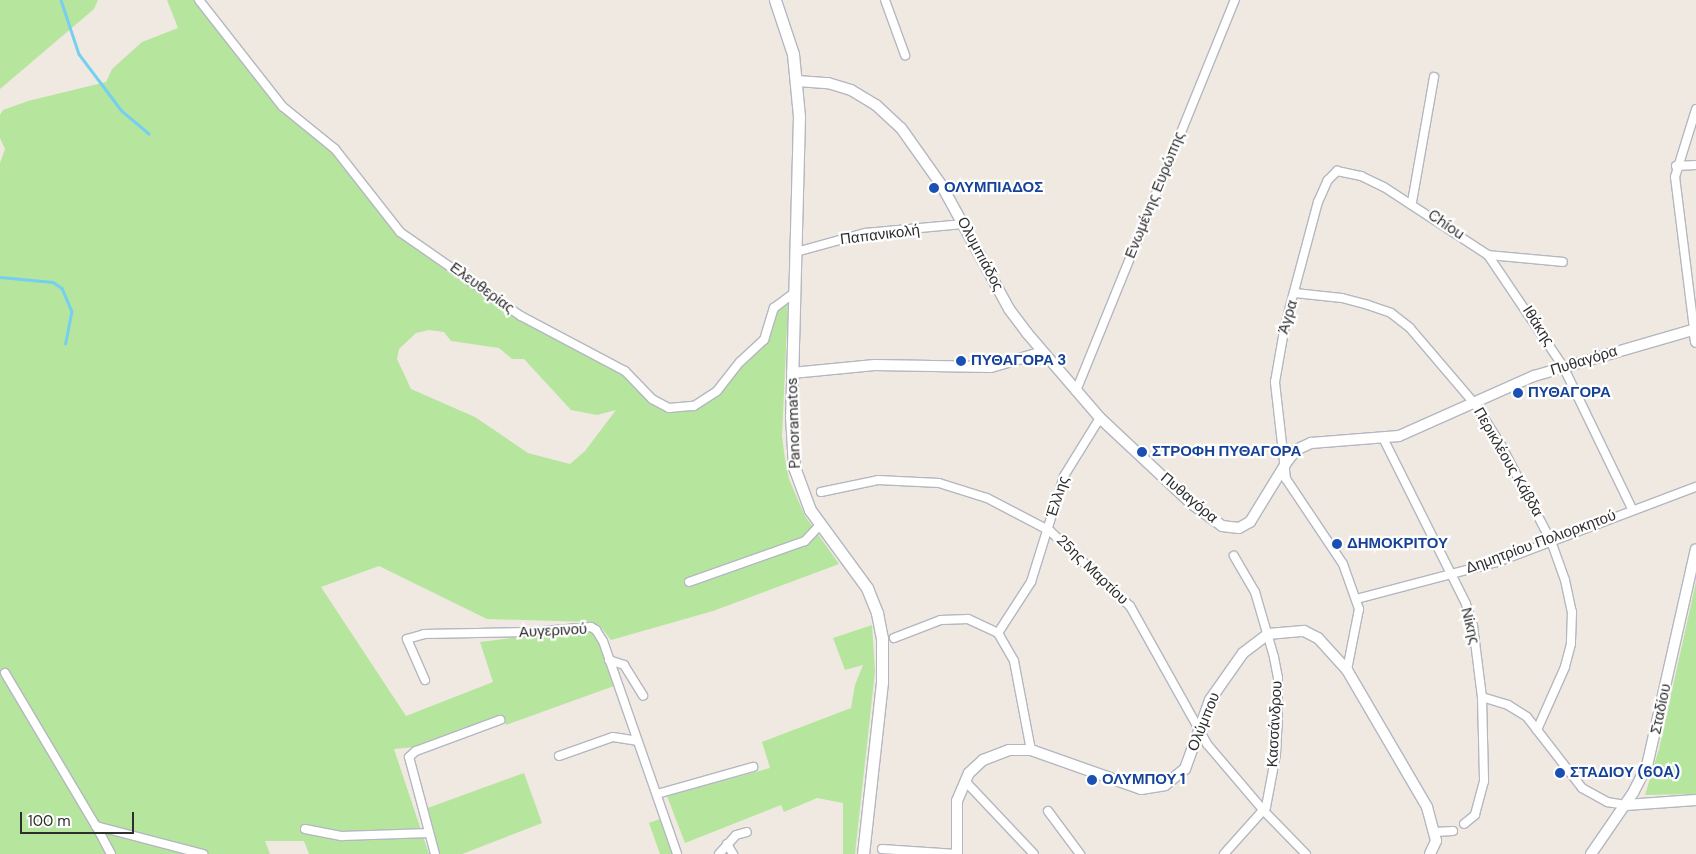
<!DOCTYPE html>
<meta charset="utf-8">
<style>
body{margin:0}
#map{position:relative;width:1696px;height:854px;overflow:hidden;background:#efe9e1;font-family:"DM Sans",sans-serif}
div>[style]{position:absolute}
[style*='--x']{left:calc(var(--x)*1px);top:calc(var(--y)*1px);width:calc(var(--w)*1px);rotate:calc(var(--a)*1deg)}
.green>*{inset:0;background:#b6e59e}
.stream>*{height:2.5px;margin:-1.25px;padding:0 1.25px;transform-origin:1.25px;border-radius:1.25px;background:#75cff0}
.roads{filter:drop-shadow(1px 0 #b4b7c1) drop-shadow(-1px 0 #b4b7c1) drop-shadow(0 1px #b4b7c1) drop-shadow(0 -1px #b4b7c1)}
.minor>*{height:8px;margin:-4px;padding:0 4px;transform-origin:4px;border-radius:4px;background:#fff}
.tertiary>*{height:10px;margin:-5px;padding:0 5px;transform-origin:5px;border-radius:5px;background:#fff}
.secondary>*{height:11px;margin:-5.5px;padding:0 5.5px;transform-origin:5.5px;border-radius:5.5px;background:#fff}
.dots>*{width:14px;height:14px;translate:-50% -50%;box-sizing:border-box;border:2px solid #fff;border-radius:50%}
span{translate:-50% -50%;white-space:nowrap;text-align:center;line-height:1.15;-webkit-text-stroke:4.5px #fff;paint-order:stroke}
.transit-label{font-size:15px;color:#164399;font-weight:700}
.left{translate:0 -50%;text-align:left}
.street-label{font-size:15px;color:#2e2e2e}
.scale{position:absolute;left:20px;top:812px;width:114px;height:22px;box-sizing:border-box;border:2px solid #2e2e2e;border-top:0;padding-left:6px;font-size:15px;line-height:18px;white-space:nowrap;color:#2e2e2e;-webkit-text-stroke:4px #fff;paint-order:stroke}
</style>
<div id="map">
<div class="green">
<i style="clip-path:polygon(0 0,98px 0,94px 9px,0 89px)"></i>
<i style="clip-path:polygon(evenodd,167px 0,195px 0,265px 92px,281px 109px,328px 144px,392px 227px,517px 316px,621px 372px,674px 410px,695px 407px,733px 375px,758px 349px,780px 308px,788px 304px,782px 436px,785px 459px,789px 479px,805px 516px,839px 564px,713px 611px,611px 640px,600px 626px,590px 622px,487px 619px,379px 566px,321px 587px,406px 716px,493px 682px,480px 642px,592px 628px,602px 641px,614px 686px,506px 725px,503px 716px,415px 747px,394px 749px,429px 854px,309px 854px,304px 841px,265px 841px,270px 854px,0 854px,0 163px,5px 149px,0 138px,0 115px,3px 110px,28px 101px,106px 82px,112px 69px,142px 42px,178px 28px,167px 0,429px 330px,444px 332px,451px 341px,499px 348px,512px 359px,524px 359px,571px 410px,597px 415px,616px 410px,585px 451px,570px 464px,528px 453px,475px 417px,411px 389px,397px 359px,399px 349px,416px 333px,429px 330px)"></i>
<i style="clip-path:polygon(1696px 582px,1696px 794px,1645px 795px,1659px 749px)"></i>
<i style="clip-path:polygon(872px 625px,875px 671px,855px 854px,843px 854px,843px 803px,817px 798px,784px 812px,781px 805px,685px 843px,667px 796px,770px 768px,762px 742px,851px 708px,855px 685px,863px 665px,845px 670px,833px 638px)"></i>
<i style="clip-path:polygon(524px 773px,542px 823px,462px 854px,437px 854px,425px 809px)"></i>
<i style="clip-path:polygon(660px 819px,673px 854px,660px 854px,649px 823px)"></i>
</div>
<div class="stream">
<i style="--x:61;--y:0;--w:57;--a:71.6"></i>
<i style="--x:79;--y:54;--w:71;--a:53"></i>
<i style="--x:122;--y:111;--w:35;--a:40"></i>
<i style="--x:0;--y:277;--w:53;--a:5.4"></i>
<i style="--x:53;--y:282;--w:11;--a:34"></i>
<i style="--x:62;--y:288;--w:25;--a:67"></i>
<i style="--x:72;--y:311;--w:33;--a:101"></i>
</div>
<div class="roads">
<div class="minor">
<i style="--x:199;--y:0;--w:135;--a:51.9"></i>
<i style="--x:282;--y:106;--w:68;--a:39.1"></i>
<i style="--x:335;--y:149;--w:105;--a:51.9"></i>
<i style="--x:400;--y:232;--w:147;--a:34.8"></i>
<i style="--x:521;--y:316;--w:118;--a:27.9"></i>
<i style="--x:625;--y:371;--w:39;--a:46"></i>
<i style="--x:652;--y:399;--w:19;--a:28"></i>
<i style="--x:669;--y:408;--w:25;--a:-5"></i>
<i style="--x:694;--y:406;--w:27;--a:-33"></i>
<i style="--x:717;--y:391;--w:37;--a:-52"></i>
<i style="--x:740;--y:362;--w:33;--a:-43"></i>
<i style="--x:764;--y:340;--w:34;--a:-73"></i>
<i style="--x:774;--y:308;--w:26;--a:-37"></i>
<i style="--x:885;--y:0;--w:59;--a:70"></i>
<i style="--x:1676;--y:166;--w:20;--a:-3"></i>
<i style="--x:1412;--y:202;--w:127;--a:-80"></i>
<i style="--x:796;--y:252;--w:72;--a:-15.4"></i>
<i style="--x:865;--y:233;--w:99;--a:-5.2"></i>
<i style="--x:1488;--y:255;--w:75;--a:5.3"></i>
<i style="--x:1295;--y:293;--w:47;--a:6.1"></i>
<i style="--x:1342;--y:298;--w:27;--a:15"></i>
<i style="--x:1368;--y:305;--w:24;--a:19"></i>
<i style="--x:1391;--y:313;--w:24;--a:38"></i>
<i style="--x:1410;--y:328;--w:100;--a:49.5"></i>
<i style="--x:1475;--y:404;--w:49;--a:57.6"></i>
<i style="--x:1501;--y:445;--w:108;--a:62.5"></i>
<i style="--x:1551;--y:541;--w:41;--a:70.3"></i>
<i style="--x:1565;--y:580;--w:33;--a:78"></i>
<i style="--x:1572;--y:612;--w:32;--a:92"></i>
<i style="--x:1571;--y:644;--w:24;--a:105"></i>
<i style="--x:1565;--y:667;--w:69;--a:114"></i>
<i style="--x:1694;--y:329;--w:153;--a:-97.1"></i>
<i style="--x:1675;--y:177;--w:71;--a:-72.8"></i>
<i style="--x:1076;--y:391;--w:422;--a:-67.9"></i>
<i style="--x:1384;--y:440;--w:183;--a:63.4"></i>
<i style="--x:1466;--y:604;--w:23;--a:72"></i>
<i style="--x:1473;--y:626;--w:72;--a:82.8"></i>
<i style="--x:1482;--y:697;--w:84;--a:88.6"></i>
<i style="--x:1484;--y:781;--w:35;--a:105"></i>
<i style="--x:1475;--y:815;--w:14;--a:141"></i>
<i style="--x:821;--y:492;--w:58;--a:-11.9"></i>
<i style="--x:878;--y:480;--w:61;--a:2.8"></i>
<i style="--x:939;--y:483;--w:50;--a:17.4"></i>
<i style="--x:987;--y:498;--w:71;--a:27.6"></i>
<i style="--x:1050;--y:531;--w:110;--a:43.2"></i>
<i style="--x:1130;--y:606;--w:158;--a:60.8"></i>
<i style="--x:1207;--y:744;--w:88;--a:49.6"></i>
<i style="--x:1264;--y:811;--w:60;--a:45.7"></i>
<i style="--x:689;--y:582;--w:123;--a:-19.5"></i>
<i style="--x:805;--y:541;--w:22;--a:-47"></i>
<i style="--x:1356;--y:599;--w:146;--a:-14.7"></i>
<i style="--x:1497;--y:562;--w:213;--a:-20.7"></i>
<i style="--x:998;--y:633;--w:61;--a:-57.1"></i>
<i style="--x:1031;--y:582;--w:111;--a:-72.7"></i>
<i style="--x:1064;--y:476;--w:68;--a:-58.2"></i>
<i style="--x:894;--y:638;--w:50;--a:-21"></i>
<i style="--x:941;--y:620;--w:27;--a:-2"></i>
<i style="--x:968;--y:619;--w:33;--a:25"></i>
<i style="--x:998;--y:633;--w:32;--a:60"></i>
<i style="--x:1014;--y:661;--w:91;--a:79.2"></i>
<i style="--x:609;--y:660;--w:16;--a:18"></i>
<i style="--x:624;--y:665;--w:36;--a:58"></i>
<i style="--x:1347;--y:670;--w:62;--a:-78.9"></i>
<i style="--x:1359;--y:609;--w:48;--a:-109.6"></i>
<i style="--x:1343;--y:564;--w:102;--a:-123.8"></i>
<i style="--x:1286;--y:479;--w:98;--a:-96.5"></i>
<i style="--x:1275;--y:382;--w:58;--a:-80"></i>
<i style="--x:1285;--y:325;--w:127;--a:-75"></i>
<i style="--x:1318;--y:202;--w:24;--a:-66"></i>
<i style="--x:1328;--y:180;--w:13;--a:-45"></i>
<i style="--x:1337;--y:171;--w:25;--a:12"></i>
<i style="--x:1361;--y:176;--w:25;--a:26"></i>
<i style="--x:1384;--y:187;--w:124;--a:33.2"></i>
<i style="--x:1488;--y:255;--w:134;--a:56"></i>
<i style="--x:1563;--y:366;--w:159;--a:64.2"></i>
<i style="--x:5;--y:673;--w:178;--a:59.3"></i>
<i style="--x:425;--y:680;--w:45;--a:-113.7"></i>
<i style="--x:407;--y:639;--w:18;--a:-16"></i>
<i style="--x:424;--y:634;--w:105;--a:-1.1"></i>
<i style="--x:529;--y:632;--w:62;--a:-4.6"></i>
<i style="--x:591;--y:627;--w:6;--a:31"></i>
<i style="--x:596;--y:630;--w:13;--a:58"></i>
<i style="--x:603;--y:641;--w:225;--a:70.8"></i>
<i style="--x:1482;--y:697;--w:27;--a:17"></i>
<i style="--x:1508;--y:705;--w:22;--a:32"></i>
<i style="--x:1527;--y:717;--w:90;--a:52.2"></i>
<i style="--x:1582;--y:788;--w:29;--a:29"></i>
<i style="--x:1607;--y:802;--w:19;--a:9"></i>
<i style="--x:559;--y:756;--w:57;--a:-19.4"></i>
<i style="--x:613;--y:737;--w:24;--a:9"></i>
<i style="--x:965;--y:781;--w:100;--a:46.6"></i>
<i style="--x:657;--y:794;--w:100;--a:-15.7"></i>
<i style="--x:1048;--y:811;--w:54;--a:53.3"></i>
<i style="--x:305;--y:829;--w:38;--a:11"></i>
<i style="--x:342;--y:836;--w:87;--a:-2"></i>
<i style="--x:1435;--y:832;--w:18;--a:-3"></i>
<i style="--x:727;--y:844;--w:12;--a:59"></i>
<i style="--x:882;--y:849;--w:75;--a:3.8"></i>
<i style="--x:111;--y:854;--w:32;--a:-118"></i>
<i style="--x:96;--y:826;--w:111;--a:14.7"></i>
<i style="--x:435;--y:854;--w:100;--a:-105"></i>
<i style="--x:409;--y:757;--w:9;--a:-41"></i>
<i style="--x:416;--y:751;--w:90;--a:-20.3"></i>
<i style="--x:719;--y:854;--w:25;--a:-48"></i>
<i style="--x:736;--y:835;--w:11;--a:-15"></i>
<i style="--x:1224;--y:854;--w:63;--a:-48.2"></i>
<i style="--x:1266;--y:807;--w:54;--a:-79.3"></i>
<i style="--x:1276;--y:754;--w:35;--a:-87"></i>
<i style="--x:1278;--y:719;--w:41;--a:-90"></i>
<i style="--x:1278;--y:678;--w:21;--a:-101"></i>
<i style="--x:1274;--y:657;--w:68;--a:-106.3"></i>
<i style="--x:1255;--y:592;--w:42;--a:-120.3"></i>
</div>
<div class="tertiary">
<i style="--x:797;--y:81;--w:31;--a:4"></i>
<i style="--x:828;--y:83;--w:24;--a:17"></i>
<i style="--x:851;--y:90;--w:29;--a:31"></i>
<i style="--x:876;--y:105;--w:34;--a:43"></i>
<i style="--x:901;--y:128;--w:71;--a:54.7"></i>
<i style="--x:942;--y:186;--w:140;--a:61.4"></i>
<i style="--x:1009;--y:309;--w:30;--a:53"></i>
<i style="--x:1027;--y:333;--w:112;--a:49.3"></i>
<i style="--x:1100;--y:418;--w:126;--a:43.1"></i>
<i style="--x:1192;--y:504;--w:37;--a:36"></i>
<i style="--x:1222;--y:526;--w:17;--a:7"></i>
<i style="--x:1239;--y:528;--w:13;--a:-29"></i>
<i style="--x:1250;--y:522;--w:73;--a:-58.5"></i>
<i style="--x:1288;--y:460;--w:13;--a:-51"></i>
<i style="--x:1296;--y:450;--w:17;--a:-25"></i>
<i style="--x:1311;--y:443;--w:88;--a:-4.5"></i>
<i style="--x:1399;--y:436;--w:148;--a:-24"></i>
<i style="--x:1534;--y:376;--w:169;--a:-16.2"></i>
<i style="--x:1694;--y:329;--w:13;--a:81"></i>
<i style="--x:792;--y:373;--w:83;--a:-5.5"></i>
<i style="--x:875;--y:365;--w:116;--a:1"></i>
<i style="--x:991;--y:367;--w:54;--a:-16.1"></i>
<i style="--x:1626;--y:805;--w:70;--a:-4.1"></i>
<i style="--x:957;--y:854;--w:53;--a:-90"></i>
<i style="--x:957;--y:801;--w:30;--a:-67"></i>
<i style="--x:969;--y:773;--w:19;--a:-43"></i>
<i style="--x:983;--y:760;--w:28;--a:-21"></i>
<i style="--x:1009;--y:750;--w:22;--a:0"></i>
<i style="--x:1031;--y:750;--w:117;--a:19.5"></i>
<i style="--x:1141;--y:789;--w:24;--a:-9"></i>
<i style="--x:1165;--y:785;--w:26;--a:-39"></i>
<i style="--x:1185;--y:769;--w:73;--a:-70.1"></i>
<i style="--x:1210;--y:700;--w:57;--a:-54.9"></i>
<i style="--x:1243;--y:653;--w:31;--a:-37"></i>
<i style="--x:1268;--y:634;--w:36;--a:-5"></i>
<i style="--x:1304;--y:631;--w:16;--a:27"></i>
<i style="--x:1318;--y:638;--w:43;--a:47.8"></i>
<i style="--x:1347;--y:670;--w:159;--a:59.7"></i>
<i style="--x:1427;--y:807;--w:35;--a:75"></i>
<i style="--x:1436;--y:841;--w:14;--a:115"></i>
<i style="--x:1591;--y:854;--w:74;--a:-55.5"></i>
<i style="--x:1633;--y:793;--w:30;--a:-63"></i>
<i style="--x:1647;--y:766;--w:222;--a:-77.3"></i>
</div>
<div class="secondary">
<i style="--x:775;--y:0;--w:57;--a:71.6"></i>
<i style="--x:793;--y:54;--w:62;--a:84.5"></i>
<i style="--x:799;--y:116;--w:300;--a:91.5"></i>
<i style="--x:791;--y:416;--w:51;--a:86.6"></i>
<i style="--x:794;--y:467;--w:46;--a:69.6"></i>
<i style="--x:810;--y:510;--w:97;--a:53.8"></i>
<i style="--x:867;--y:588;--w:27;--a:68"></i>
<i style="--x:877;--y:613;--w:25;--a:79"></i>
<i style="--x:882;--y:638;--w:44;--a:90"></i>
<i style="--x:882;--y:682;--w:173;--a:96.3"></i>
</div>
</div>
<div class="dots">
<i style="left:934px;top:188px;background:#1a4fb4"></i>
<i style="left:961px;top:361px;background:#1a4fb4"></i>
<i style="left:1518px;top:393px;background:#1a4fb4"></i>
<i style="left:1142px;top:452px;background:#1a4fb4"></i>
<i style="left:1337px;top:544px;background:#1a4fb4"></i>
<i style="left:1560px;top:773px;background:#1a4fb4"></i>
<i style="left:1092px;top:780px;background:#1a4fb4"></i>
</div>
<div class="transit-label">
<span class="left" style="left:944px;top:188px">ΟΛΥΜΠΙΑΔΟΣ</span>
<span class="left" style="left:971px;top:361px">ΠΥΘΑΓΟΡΑ 3</span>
<span class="left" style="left:1528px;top:393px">ΠΥΘΑΓΟΡΑ</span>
<span class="left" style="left:1152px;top:452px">ΣΤΡΟΦΗ ΠΥΘΑΓΟΡΑ</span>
<span class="left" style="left:1347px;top:544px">ΔΗΜΟΚΡΙΤΟΥ</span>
<span class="left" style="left:1570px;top:773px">ΣΤΑΔΙΟΥ (60A)</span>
<span class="left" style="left:1102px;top:780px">ΟΛΥΜΠΟΥ 1</span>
</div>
<div class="street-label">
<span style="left:1155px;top:195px;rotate:-68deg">Ενωμένης Ευρώπης</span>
<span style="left:1446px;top:225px;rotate:34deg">Chíou</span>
<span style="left:880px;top:235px;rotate:-7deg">Παπανικολή</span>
<span style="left:980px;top:254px;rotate:62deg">Ολυμπιάδος</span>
<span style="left:482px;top:288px;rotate:36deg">Ελευθερίας</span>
<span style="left:1288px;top:317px;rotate:-73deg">Άγρα</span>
<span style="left:1538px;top:326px;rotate:57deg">Ιθάκης</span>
<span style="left:1584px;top:361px;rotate:-17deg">Πυθαγόρα</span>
<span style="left:794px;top:423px;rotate:-92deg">Panoramatos</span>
<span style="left:1508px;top:462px;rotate:60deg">Περικλέους Κάβδα</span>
<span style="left:1058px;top:497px;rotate:-72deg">Έλλης</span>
<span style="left:1189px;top:498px;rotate:40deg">Πυθαγόρα</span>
<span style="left:1541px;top:542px;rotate:-20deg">Δημητρίου Πολιορκητού</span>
<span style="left:1092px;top:570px;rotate:44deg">25ης Μαρτίου</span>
<span style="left:1470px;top:626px;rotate:76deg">Νίκης</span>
<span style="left:553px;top:631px;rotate:-3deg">Αυγερινού</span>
<span style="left:1661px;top:709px;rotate:-78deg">Σταδίου</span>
<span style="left:1204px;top:722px;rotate:-68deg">Ολύμπου</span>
<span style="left:1275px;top:724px;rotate:-87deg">Κασσάνδρου</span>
</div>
<div class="scale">100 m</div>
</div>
